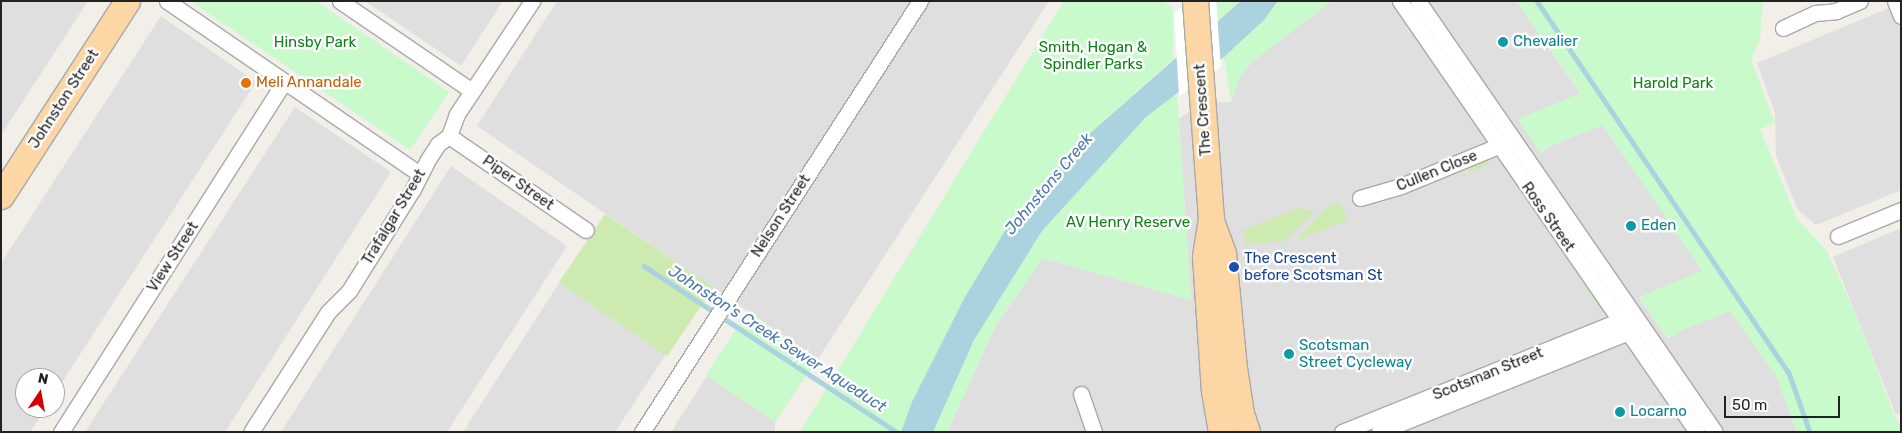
<!DOCTYPE html>
<style>
body{margin:0}
#map{position:relative;width:1902px;height:433px;overflow:hidden;background:#f2efe9;font-family:Rubik,sans-serif}
div>[style]{position:absolute}
[style*='--x']{left:calc(var(--x)*1px);top:calc(var(--y)*1px);width:calc(var(--w)*1px);rotate:calc(var(--a)*1deg)}
.residential>*{inset:0;background:#e0dfdf}
.grass>*{inset:0;background:#cdebb0;transform-origin:0 0}
.park>*{inset:0;background:#c8facc;transform-origin:0 0}
.water>*{inset:0;background:#aad3df}
.pier>*{inset:0;background:#fff}
.stream>*{height:4.5px;margin:-2.25px;padding:0 2.25px;transform-origin:2.25px;border-radius:2.25px;background:#aad3df}
.roads{filter:drop-shadow(1px 0 #a9a9a9) drop-shadow(-1px 0 #a9a9a9) drop-shadow(0 1px #a9a9a9) drop-shadow(0 -1px #a9a9a9)}
.minor>*{height:15px;margin:-7.5px;padding:0 7.5px;transform-origin:7.5px;border-radius:7.5px;background:#fff}
.primary>*{height:25px;margin:-12.5px;padding:0 12.5px;transform-origin:12.5px;border-radius:12.5px;background:#fcd6a4}
.dots>*{width:14px;height:14px;translate:-50% -50%;box-sizing:border-box;border:2px solid #fff;border-radius:50%}
span{translate:-50% -50%;white-space:nowrap;text-align:center;line-height:1.15;-webkit-text-stroke:5px #fff;paint-order:stroke}
.culture-label{font-size:15px;color:#0d838f}
.left{translate:0 -50%;text-align:left}
.park-label{font-size:15px;color:#0c8416}
.food-label{font-size:15px;color:#c56008}
.street-label{font-size:15px;color:#222}
.transit-label{font-size:15px;color:#164399}
.water-label{font-size:16px;color:#4a7aab;font-style:italic}
.frame{position:absolute;inset:0;border:2px solid #222;pointer-events:none}
.north{position:absolute;left:15px;top:368px;width:50px;height:50px;box-sizing:border-box;background:#fff;border:1px solid #a7a7a7;border-radius:50%;rotate:12deg;font-size:14px;font-weight:700;line-height:20px;text-align:center;color:#222}
.north::after{content:'';display:block;margin:auto;width:18px;height:22px;background:#d40000;clip-path:polygon(50% 0,100% 100%,50% 72%,0 100%)}
.scale{position:absolute;left:1724px;top:396px;width:116px;height:22px;box-sizing:border-box;border:2px solid #222;border-top:0;padding-left:6px;font-size:15px;line-height:18px;white-space:nowrap;color:#222;-webkit-text-stroke:4px #fff;paint-order:stroke}
</style>
<div id="map">
<div class="residential">
<i style="clip-path:polygon(1px 1px,88px 1px,1px 135px)"></i>
<i style="clip-path:polygon(365px 1px,503px 1px,461px 66px)"></i>
<i style="clip-path:polygon(557px 1px,1049px 1px,818px 359px,477px 126px)"></i>
<i style="clip-path:polygon(1332px 1px,1516px 1px,1581px 94px,1518px 120px,1541px 153px,1552px 145px,1603px 125px,1703px 271px,1639px 298px,1668px 339px,1680px 331px,1730px 311px,1776px 375px,1797px 432px,947px 432px,996px 325px,1043px 258px,1191px 300px,1179px 119px,1202px 103px,1231px 102px,1240px 76px,1253px 61px)"></i>
<i style="clip-path:polygon(1901px 3px,1901px 190px,1816px 225px,1798px 210px,1776px 156px,1775px 113px,1757px 63px)"></i>
<i style="clip-path:polygon(161px 16px,256px 82px,55px 393px,55px 378px,25px 378px,25px 408px,46px 408px,30px 432px,1px 432px,1px 263px)"></i>
<i style="clip-path:polygon(295px 107px,391px 172px,225px 432px,85px 432px)"></i>
<i style="clip-path:polygon(451px 166px,567px 246px,447px 432px,281px 432px)"></i>
<i style="clip-path:polygon(1901px 228px,1901px 413px,1896px 415px,1833px 257px)"></i>
<i style="clip-path:polygon(559px 283px,666px 354px,615px 432px,463px 432px)"></i>
<i style="clip-path:polygon(707px 376px,775px 421px,775px 432px,671px 432px)"></i>
</div>
<div class="grass">
<i style="clip-path:polygon(1484px 160px,1491px 163px,1468px 173px,1466px 168px)"></i>
<i style="clip-path:polygon(1340px 202px,1348px 220px,1295px 241px,1327px 207px)"></i>
<i style="clip-path:polygon(1298px 208px,1315px 211px,1285px 241px,1246px 245px,1244px 230px)"></i>
<i style="left:605px;top:214px;width:131px;height:83px;rotate:34deg"></i>
<i style="clip-path:polygon(1590px 287px,1607px 311px,1604px 314px,1586px 290px)"></i>
</div>
<div class="park">
<i style="clip-path:polygon(190px 1px,316px 1px,449px 92px,410px 150px)"></i>
<i style="clip-path:polygon(1064px 1px,1162px 1px,1173px 8px,1173px 59px,1088px 135px,1011px 221px,912px 402px,901px 432px,800px 432px)"></i>
<i style="clip-path:polygon(1217px 1px,1241px 1px,1218px 22px)"></i>
<i style="clip-path:polygon(1278px 1px,1332px 1px,1253px 61px,1240px 76px,1231px 102px,1224px 57px,1264px 20px)"></i>
<i style="clip-path:polygon(1516px 1px,1763px 1px,1760px 38px,1751px 60px,1775px 123px,1760px 129px,1797px 219px,1827px 251px,1857px 317px,1896px 420px,1901px 426px,1901px 432px,1797px 432px,1776px 375px,1730px 311px,1680px 331px,1668px 339px,1639px 297px,1702px 271px,1603px 125px,1552px 145px,1540px 153px,1518px 119px,1581px 93px)"></i>
<i style="clip-path:polygon(1177px 93px,1191px 300px,1043px 258px,996px 325px,947px 432px,933px 432px,974px 340px,1042px 231px,1146px 117px)"></i>
<i style="left:748px;top:312px;width:84px;height:76px;rotate:34deg"></i>
</div>
<div class="water">
<i style="clip-path:polygon(1241px 1px,1278px 1px,1264px 20px,1224px 57px,1146px 117px,1042px 231px,974px 340px,933px 432px,901px 432px,912px 402px,965px 297px,1011px 221px,1088px 135px)"></i>
</div>
<div class="pier">
<i style="clip-path:polygon(1191px 1px,1216px 1px,1221px 67px,1179px 96px,1174px 13px)"></i>
</div>
<div class="stream">
<i style="--x:1537;--y:1;--w:449;--a:55.9"></i>
<i style="--x:1789;--y:373;--w:63;--a:70.4"></i>
<i style="--x:644;--y:266;--w:303;--a:33.3"></i>
</div>
<div class="roads">
<div class="minor">
<i style="--x:167;--y:1;--w:306;--a:34.4"></i>
<i style="--x:340;--y:1;--w:160;--a:34.3"></i>
<i style="--x:1400;--y:1;--w:523;--a:55.43"></i>
<i style="--x:1418;--y:1;--w:523;--a:55.43"></i>
<i style="--x:1895;--y:1;--w:16;--a:68"></i>
<i style="--x:1783;--y:28;--w:35;--a:-25"></i>
<i style="--x:1815;--y:13;--w:21;--a:-5"></i>
<i style="--x:1836;--y:11;--w:26;--a:-23"></i>
<i style="--x:449;--y:136;--w:166;--a:34.5"></i>
<i style="--x:1360;--y:198;--w:43;--a:-16.3"></i>
<i style="--x:1401;--y:186;--w:116;--a:-22.4"></i>
<i style="--x:1838;--y:236;--w:68;--a:-22.4"></i>
<i style="--x:1081;--y:394;--w:40;--a:71.1"></i>
<i style="--x:61;--y:432;--w:415;--a:-57.5"></i>
<i style="--x:251;--y:432;--w:143;--a:-57.3"></i>
<i style="--x:328;--y:312;--w:30;--a:-45"></i>
<i style="--x:349;--y:291;--w:120;--a:-57.9"></i>
<i style="--x:413;--y:189;--w:31;--a:-63"></i>
<i style="--x:427;--y:161;--w:20;--a:-57"></i>
<i style="--x:438;--y:144;--w:14;--a:-36"></i>
<i style="--x:449;--y:136;--w:23;--a:-70"></i>
<i style="--x:457;--y:114;--w:136;--a:-56.4"></i>
<i style="--x:642;--y:432;--w:513;--a:-57.18"></i>
<i style="--x:1342;--y:432;--w:308;--a:-21.9"></i>
<i style="--x:1379;--y:432;--w:277;--a:-21.8"></i>
</div>
<div class="primary">
<i style="--x:1195;--y:1;--w:218;--a:85.8"></i>
<i style="--x:1211;--y:218;--w:39;--a:99"></i>
<i style="--x:1205;--y:257;--w:134;--a:86.2"></i>
<i style="--x:1214;--y:391;--w:42;--a:80.3"></i>
<i style="--x:1;--y:196;--w:232;--a:-57.1"></i>
<i style="--x:1212;--y:223;--w:33;--a:70"></i>
<i style="--x:1223;--y:254;--w:115;--a:84.5"></i>
<i style="--x:1234;--y:368;--w:46;--a:81.2"></i>
<i style="--x:1241;--y:413;--w:20;--a:72"></i>
</div>
</div>
<div class="dots">
<i style="left:1503px;top:42px;background:#0f9aa8"></i>
<i style="left:246px;top:83px;background:#e8710a"></i>
<i style="left:1631px;top:226px;background:#0f9aa8"></i>
<i style="left:1234px;top:267px;background:#1a4fb4"></i>
<i style="left:1289px;top:354px;background:#0f9aa8"></i>
<i style="left:1620px;top:412px;background:#0f9aa8"></i>
</div>
<div class="culture-label">
<span class="left" style="left:1513px;top:42px">Chevalier</span>
<span class="left" style="left:1641px;top:226px">Eden</span>
<span class="left" style="left:1299px;top:354px">Scotsman<br>Street Cycleway</span>
<span class="left" style="left:1630px;top:412px">Locarno</span>
</div>
<div class="park-label">
<span style="left:315px;top:43px">Hinsby Park</span>
<span style="left:1093px;top:56px">Smith, Hogan &amp;<br>Spindler Parks</span>
<span style="left:1673px;top:84px">Harold Park</span>
<span style="left:1128px;top:223px">AV Henry Reserve</span>
</div>
<div class="food-label">
<span class="left" style="left:256px;top:83px">Meli Annandale</span>
</div>
<div class="street-label">
<span style="left:64px;top:99px;rotate:-57deg">Johnston Street</span>
<span style="left:1203px;top:110px;rotate:-94deg">The Crescent</span>
<span style="left:1437px;top:171px;rotate:-22deg">Cullen Close</span>
<span style="left:518px;top:183px;rotate:35deg">Piper Street</span>
<span style="left:781px;top:216px;rotate:-57deg">Nelson Street</span>
<span style="left:394px;top:217px;rotate:-59deg">Trafalgar Street</span>
<span style="left:1548px;top:217px;rotate:55deg">Ross Street</span>
<span style="left:173px;top:257px;rotate:-57deg">View Street</span>
<span style="left:1488px;top:374px;rotate:-22deg">Scotsman Street</span>
</div>
<div class="transit-label">
<span class="left" style="left:1244px;top:267px">The Crescent<br>before Scotsman St</span>
</div>
<div class="water-label">
<span style="left:1049px;top:184px;rotate:-50deg">Johnstons Creek</span>
<span style="left:777px;top:339px;rotate:33deg">Johnston's Creek Sewer Aqueduct</span>
</div>
<div class="frame"></div>
<div class="north">N</div>
<div class="scale">50 m</div>
</div>
